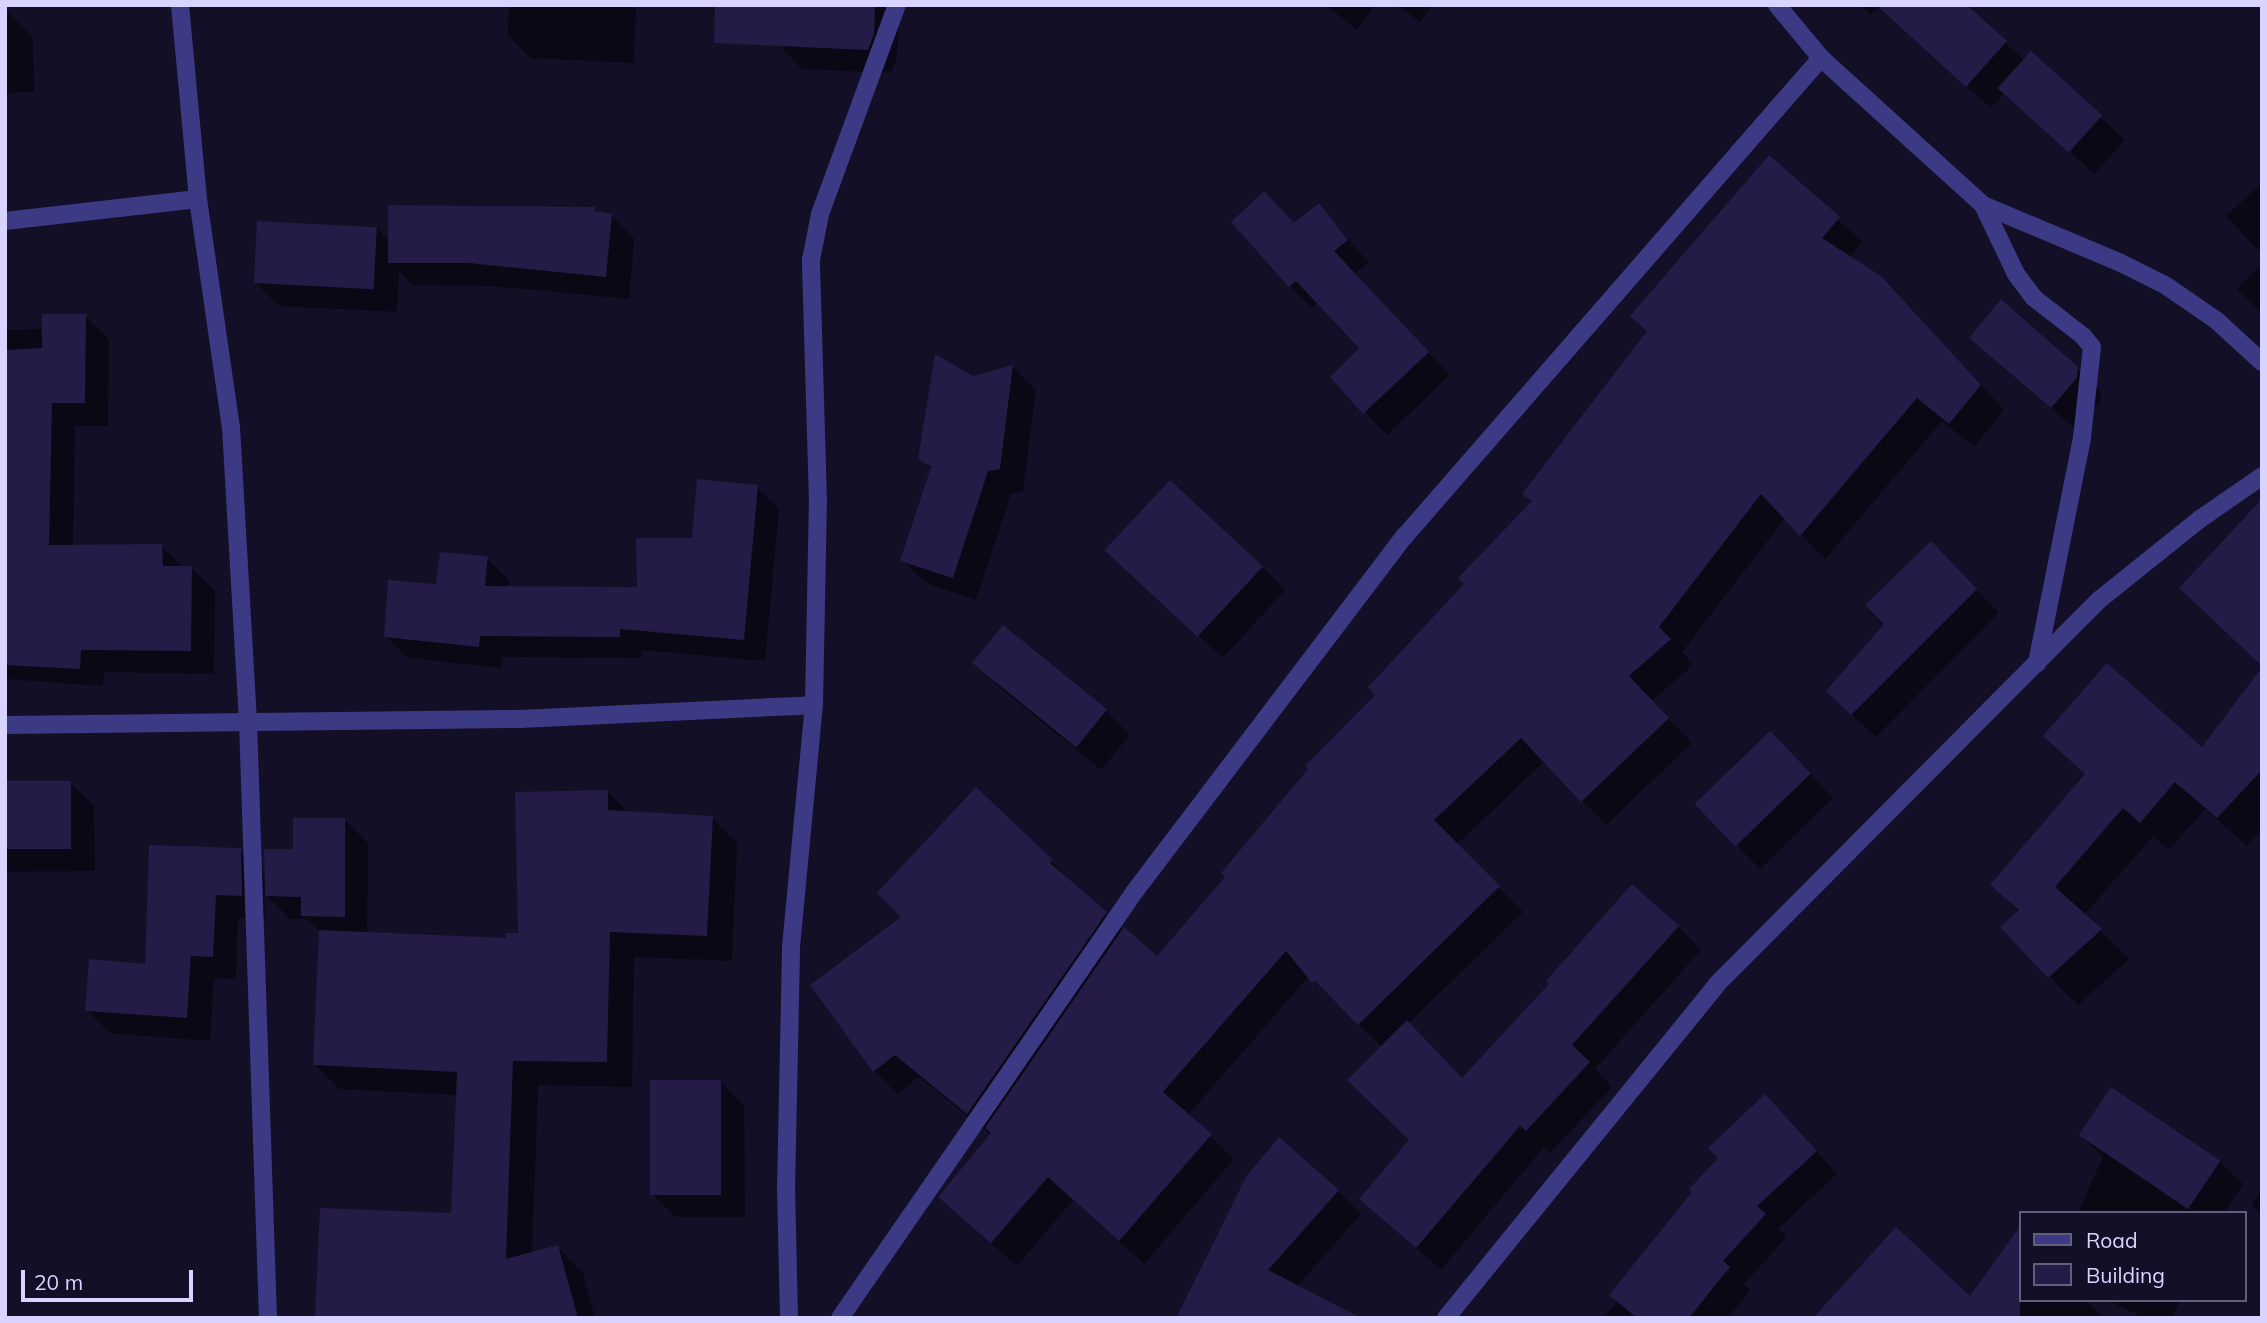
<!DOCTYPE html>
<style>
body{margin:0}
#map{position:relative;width:2267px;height:1323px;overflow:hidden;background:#130f26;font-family:Mulish,sans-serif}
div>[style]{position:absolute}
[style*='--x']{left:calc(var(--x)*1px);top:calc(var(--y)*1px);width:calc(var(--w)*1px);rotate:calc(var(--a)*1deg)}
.shadow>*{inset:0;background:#0007}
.building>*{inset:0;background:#241b47;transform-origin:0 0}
.street>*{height:18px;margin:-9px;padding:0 9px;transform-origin:9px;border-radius:9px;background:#3d3a85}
span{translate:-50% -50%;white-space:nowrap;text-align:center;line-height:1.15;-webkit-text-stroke:5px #130f26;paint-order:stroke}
.frame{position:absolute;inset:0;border:7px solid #d9d4ff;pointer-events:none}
.legend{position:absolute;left:2019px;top:1211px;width:228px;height:91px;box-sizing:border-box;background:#130f26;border:2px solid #625e7d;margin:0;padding:9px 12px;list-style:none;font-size:21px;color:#d9d4ff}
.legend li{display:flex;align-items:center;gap:14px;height:35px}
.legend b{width:35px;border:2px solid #625e7d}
.scale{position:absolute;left:21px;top:1270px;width:172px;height:32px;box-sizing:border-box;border:4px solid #d9d4ff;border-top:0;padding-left:9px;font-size:21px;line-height:24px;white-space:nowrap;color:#d9d4ff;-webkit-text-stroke:5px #130f26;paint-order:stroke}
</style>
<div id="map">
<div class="shadow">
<i style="clip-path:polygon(509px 5px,636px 5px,634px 63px,531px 58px,508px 35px)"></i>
<i style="clip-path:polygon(781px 5px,899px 5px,897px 58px,891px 73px,802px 69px,779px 45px)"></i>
<i style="clip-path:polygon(1326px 5px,1375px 5px,1357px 30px)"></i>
<i style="clip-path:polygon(1397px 5px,1432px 5px,1420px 22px)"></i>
<i style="clip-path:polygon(1860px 5px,1964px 5px,2025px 61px,2031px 53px,2125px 140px,2094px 174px,2005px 92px,1991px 108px,1878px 8px,1871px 15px)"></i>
<i style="clip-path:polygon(9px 13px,33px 37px,34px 92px,5px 93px,5px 14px)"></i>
<i style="clip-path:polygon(1769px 158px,1863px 242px,1849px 258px,1905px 303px,2004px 410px,1974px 447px,1942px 421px,1825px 559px,1785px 518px,1682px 652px,1693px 665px,1652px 701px,1692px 743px,1606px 825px,1545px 761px,1456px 845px,1523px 912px,1408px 1024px,1463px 1080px,1678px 927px,1701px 950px,1595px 1069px,1612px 1087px,1550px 1153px,1544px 1147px,1441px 1270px,1361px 1198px,1411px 1140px,1382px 1047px,1309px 976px,1188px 1115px,1234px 1159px,1144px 1264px,1073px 1200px,1017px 1266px,940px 1197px,991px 1135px,919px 1077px,897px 1094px,874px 1070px,1052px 861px,1073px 886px,1157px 959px,1533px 503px,1524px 494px,1648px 332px)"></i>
<i style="clip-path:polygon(2262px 183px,2262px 254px,2226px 216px)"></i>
<i style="clip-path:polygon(1319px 205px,1369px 263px,1354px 274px,1450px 375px,1387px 435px,1332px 377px,1361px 348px,1319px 302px,1312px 308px,1290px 286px,1295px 225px)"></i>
<i style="clip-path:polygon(595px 208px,600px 214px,611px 215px,634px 239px,629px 299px,493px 286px,413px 285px,399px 271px,397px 312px,279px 306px,255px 282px,377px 228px,390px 241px)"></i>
<i style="clip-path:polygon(2262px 264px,2262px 314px,2237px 289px)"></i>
<i style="clip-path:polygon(85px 316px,109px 339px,108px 426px,75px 426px,73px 546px,161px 546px,184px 568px,191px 568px,215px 591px,214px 674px,104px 672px,103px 686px,5px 679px,5px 330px,44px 329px)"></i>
<i style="clip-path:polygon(1971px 338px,2077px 368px,2101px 392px,2100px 402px,2076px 430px)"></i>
<i style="clip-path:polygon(1013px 367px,1036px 391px,1023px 491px,1011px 494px,976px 600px,926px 583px,902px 560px,932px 470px,920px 458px,972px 378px)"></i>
<i style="clip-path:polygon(757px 487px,779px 509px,765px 661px,642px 650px,642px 658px,502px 657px,501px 668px,408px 658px,386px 636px,438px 586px,487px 558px,509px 580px,508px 588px,639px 589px)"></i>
<i style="clip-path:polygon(1954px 566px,1999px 613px,1876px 737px,1851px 714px)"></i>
<i style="clip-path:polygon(1262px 567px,1285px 590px,1223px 658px,1131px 574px)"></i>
<i style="clip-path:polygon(1004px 628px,1106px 711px,1130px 735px,1101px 770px,998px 686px,975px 663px)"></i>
<i style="clip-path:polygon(2262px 670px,2262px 829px,2247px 846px,2205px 809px,2169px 850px,2153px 836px,2084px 915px,2129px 959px,2078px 1005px,2049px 976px,2020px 912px,1993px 885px,2086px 775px,2045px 736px,2202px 750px)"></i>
<i style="clip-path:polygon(1793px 757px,1833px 798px,1760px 869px,1737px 846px)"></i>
<i style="clip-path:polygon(5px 783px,70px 783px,94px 806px,95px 871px,5px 872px)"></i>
<i style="clip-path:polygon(608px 792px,629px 813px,712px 818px,737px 843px,732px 961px,634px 957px,632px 1087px,538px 1085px,532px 1254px,557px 1247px,583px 1273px,595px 1318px,317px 1318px,453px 1214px,458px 1095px,340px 1089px,314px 1064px,321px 933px,307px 919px,290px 919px,264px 893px,265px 918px,238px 918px,236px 979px,214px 978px,210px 1041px,110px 1033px,87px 1010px,147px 965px,240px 850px,266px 876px,295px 851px,345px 820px,368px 843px,367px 934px,507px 939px,519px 935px)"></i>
<i style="clip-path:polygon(721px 1082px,744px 1106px,745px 1217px,676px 1217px,652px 1194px)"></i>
<i style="clip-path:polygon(1787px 1118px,1837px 1174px,1778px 1229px,1787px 1237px,1744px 1284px,1750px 1290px,1728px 1318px,1603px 1318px)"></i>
<i style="clip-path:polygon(2081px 1135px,2219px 1161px,2243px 1184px,2224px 1213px,2078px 1213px,2103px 1157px)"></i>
<i style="clip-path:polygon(2262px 1187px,2262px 1215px,2252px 1205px)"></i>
<i style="clip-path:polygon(1338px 1191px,1361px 1214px,1297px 1287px,1214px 1315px)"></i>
<i style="clip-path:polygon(2020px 1249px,2020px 1300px,2086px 1300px,2103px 1318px,1979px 1318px)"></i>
<i style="clip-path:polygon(2107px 1300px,2180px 1300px,2172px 1318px,2145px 1318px)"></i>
</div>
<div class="building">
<i style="clip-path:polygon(715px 5px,875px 5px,874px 34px,868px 50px,714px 43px)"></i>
<i style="clip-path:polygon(1876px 5px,1967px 5px,2007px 41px,1966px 87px)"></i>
<i style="left:2031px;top:51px;width:96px;height:50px;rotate:42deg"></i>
<i style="clip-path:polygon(1769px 155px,1840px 217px,1822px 238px,1881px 276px,1981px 385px,1949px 424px,1917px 398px,1800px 536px,1761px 494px,1659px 627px,1671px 639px,1629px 676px,1669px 718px,1581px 802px,1521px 738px,1434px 820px,1500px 886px,1358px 1025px,1315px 981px,1312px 983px,1286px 951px,1163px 1092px,1212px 1134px,1119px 1241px,1048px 1177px,991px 1243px,938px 1197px,991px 1133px,985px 1128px,1124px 927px,1157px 956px,1225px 877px,1221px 873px,1308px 769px,1305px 766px,1375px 695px,1368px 687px,1464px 584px,1458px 578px,1532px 501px,1522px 494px,1647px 331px,1630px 316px)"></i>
<i style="clip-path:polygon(1264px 191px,1294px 223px,1319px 203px,1348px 240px,1334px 251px,1429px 352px,1363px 414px,1330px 377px,1359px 348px,1296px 281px,1289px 287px,1231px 222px)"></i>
<i style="clip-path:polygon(388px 205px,595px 207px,595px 211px,612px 214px,606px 277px,469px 263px,388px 263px)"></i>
<i style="left:257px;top:221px;width:120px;height:62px;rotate:3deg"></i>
<i style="clip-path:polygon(2001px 299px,2078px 367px,2077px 378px,2051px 408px,1969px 338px)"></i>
<i style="clip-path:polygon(42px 314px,86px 314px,85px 403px,52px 403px,49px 545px,162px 544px,163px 566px,192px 566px,191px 651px,81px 650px,80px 669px,5px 665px,5px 350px,42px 348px)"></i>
<i style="clip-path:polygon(935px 354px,973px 376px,1013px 365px,1000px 469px,988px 471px,953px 578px,900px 561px,931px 467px,918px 459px)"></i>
<i style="clip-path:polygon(697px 479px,758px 485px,744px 640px,620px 629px,620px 637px,480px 636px,479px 647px,384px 637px,388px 580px,436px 584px,440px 552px,488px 556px,485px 586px,637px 587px,636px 538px,692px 538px)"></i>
<i style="left:1170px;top:480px;width:127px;height:96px;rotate:43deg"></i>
<i style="clip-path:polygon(2262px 499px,2262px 666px,2179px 588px)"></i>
<i style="clip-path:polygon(1931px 541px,1977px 589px,1851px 715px,1826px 691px,1884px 624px,1865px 605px)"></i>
<i style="left:1003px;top:625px;width:134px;height:49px;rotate:39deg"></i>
<i style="clip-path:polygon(2107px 663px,2202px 747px,2262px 667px,2262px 770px,2217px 818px,2175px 782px,2140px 823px,2123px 808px,2055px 887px,2102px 929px,2048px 978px,2000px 927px,2019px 910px,1990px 885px,2085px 774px,2043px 736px)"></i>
<i style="left:1770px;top:731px;width:59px;height:105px;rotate:46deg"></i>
<i style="left:5px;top:781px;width:66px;height:68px"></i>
<i style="clip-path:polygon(976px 787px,1053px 860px,1050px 863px,1107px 912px,967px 1114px,895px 1055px,873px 1072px,810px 985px,901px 917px,877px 893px)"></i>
<i style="clip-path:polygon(608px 790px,608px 810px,713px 816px,707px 936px,610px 932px,607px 1062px,513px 1061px,506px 1259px,558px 1245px,578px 1318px,315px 1318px,320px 1208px,451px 1213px,457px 1072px,313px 1065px,319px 930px,506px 938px,506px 933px,518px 933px,515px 792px)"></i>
<i style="clip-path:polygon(293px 818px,345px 818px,345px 917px,301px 916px,301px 897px,265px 896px,264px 849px,293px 849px)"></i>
<i style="clip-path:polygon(149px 845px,241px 848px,242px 896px,216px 895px,213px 957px,191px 956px,187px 1018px,85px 1011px,89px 959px,145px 964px)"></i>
<i style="clip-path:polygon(1632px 884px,1679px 926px,1572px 1045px,1590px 1062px,1526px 1131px,1520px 1126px,1416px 1248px,1359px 1199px,1409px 1140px,1347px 1080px,1407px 1020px,1462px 1078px,1549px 984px,1546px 981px)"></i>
<i style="left:650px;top:1080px;width:71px;height:115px"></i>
<i style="left:2111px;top:1087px;width:132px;height:58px;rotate:34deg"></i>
<i style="clip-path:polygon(1765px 1094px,1817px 1151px,1757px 1206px,1766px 1214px,1723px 1261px,1730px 1267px,1689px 1318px,1637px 1318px,1609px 1295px,1692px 1192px,1689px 1189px,1718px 1158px,1708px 1148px)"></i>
<i style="clip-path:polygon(1279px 1137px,1339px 1190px,1268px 1270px,1361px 1318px,1176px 1318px,1246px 1177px)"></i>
<i style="clip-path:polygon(2020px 1226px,2020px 1318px,1813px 1318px,1896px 1227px,1970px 1296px)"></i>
</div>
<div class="street">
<i style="--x:180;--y:5;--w:195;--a:84.7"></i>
<i style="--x:198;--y:199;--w:230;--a:81.8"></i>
<i style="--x:231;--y:427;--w:295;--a:86.7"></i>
<i style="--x:248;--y:722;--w:596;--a:88.08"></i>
<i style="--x:1777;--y:5;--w:69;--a:50.3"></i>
<i style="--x:1821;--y:58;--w:219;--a:42.2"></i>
<i style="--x:1983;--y:205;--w:150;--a:22.8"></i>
<i style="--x:2121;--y:263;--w:49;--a:26.6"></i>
<i style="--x:2165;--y:285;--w:62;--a:34.5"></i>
<i style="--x:2216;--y:320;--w:62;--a:42.4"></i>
<i style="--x:1983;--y:205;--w:76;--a:64.4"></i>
<i style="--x:2016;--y:274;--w:30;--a:53"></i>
<i style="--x:2034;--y:298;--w:62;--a:37.8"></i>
<i style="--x:2083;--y:336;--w:14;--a:51"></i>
<i style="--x:2092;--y:347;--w:92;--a:96.3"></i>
<i style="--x:2082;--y:438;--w:230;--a:101.3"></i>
<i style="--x:5;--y:221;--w:194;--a:-6.5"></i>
<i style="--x:5;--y:725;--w:515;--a:-0.67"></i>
<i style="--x:520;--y:719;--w:294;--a:-2.7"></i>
<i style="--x:789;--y:1318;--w:128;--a:-91.3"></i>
<i style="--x:786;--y:1190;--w:243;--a:-88.8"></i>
<i style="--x:791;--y:947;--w:243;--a:-84.6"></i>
<i style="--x:814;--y:705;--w:204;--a:-88.9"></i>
<i style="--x:818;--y:501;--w:241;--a:-91.7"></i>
<i style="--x:811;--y:260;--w:47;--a:-78.9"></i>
<i style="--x:820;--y:214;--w:223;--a:-69.8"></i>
<i style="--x:840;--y:1318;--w:519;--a:-55.36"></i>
<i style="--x:1135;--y:891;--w:445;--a:-52.8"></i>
<i style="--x:1404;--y:537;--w:635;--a:-48.96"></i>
<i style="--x:1446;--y:1318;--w:430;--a:-50.9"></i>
<i style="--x:1717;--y:984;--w:542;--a:-45.15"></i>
<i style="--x:2099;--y:600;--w:129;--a:-38.7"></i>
<i style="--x:2200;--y:519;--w:75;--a:-34.7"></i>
</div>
<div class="frame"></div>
<ul class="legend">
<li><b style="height:9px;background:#3d3a85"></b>Road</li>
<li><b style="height:19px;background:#241b47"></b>Building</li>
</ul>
<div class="scale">20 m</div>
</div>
